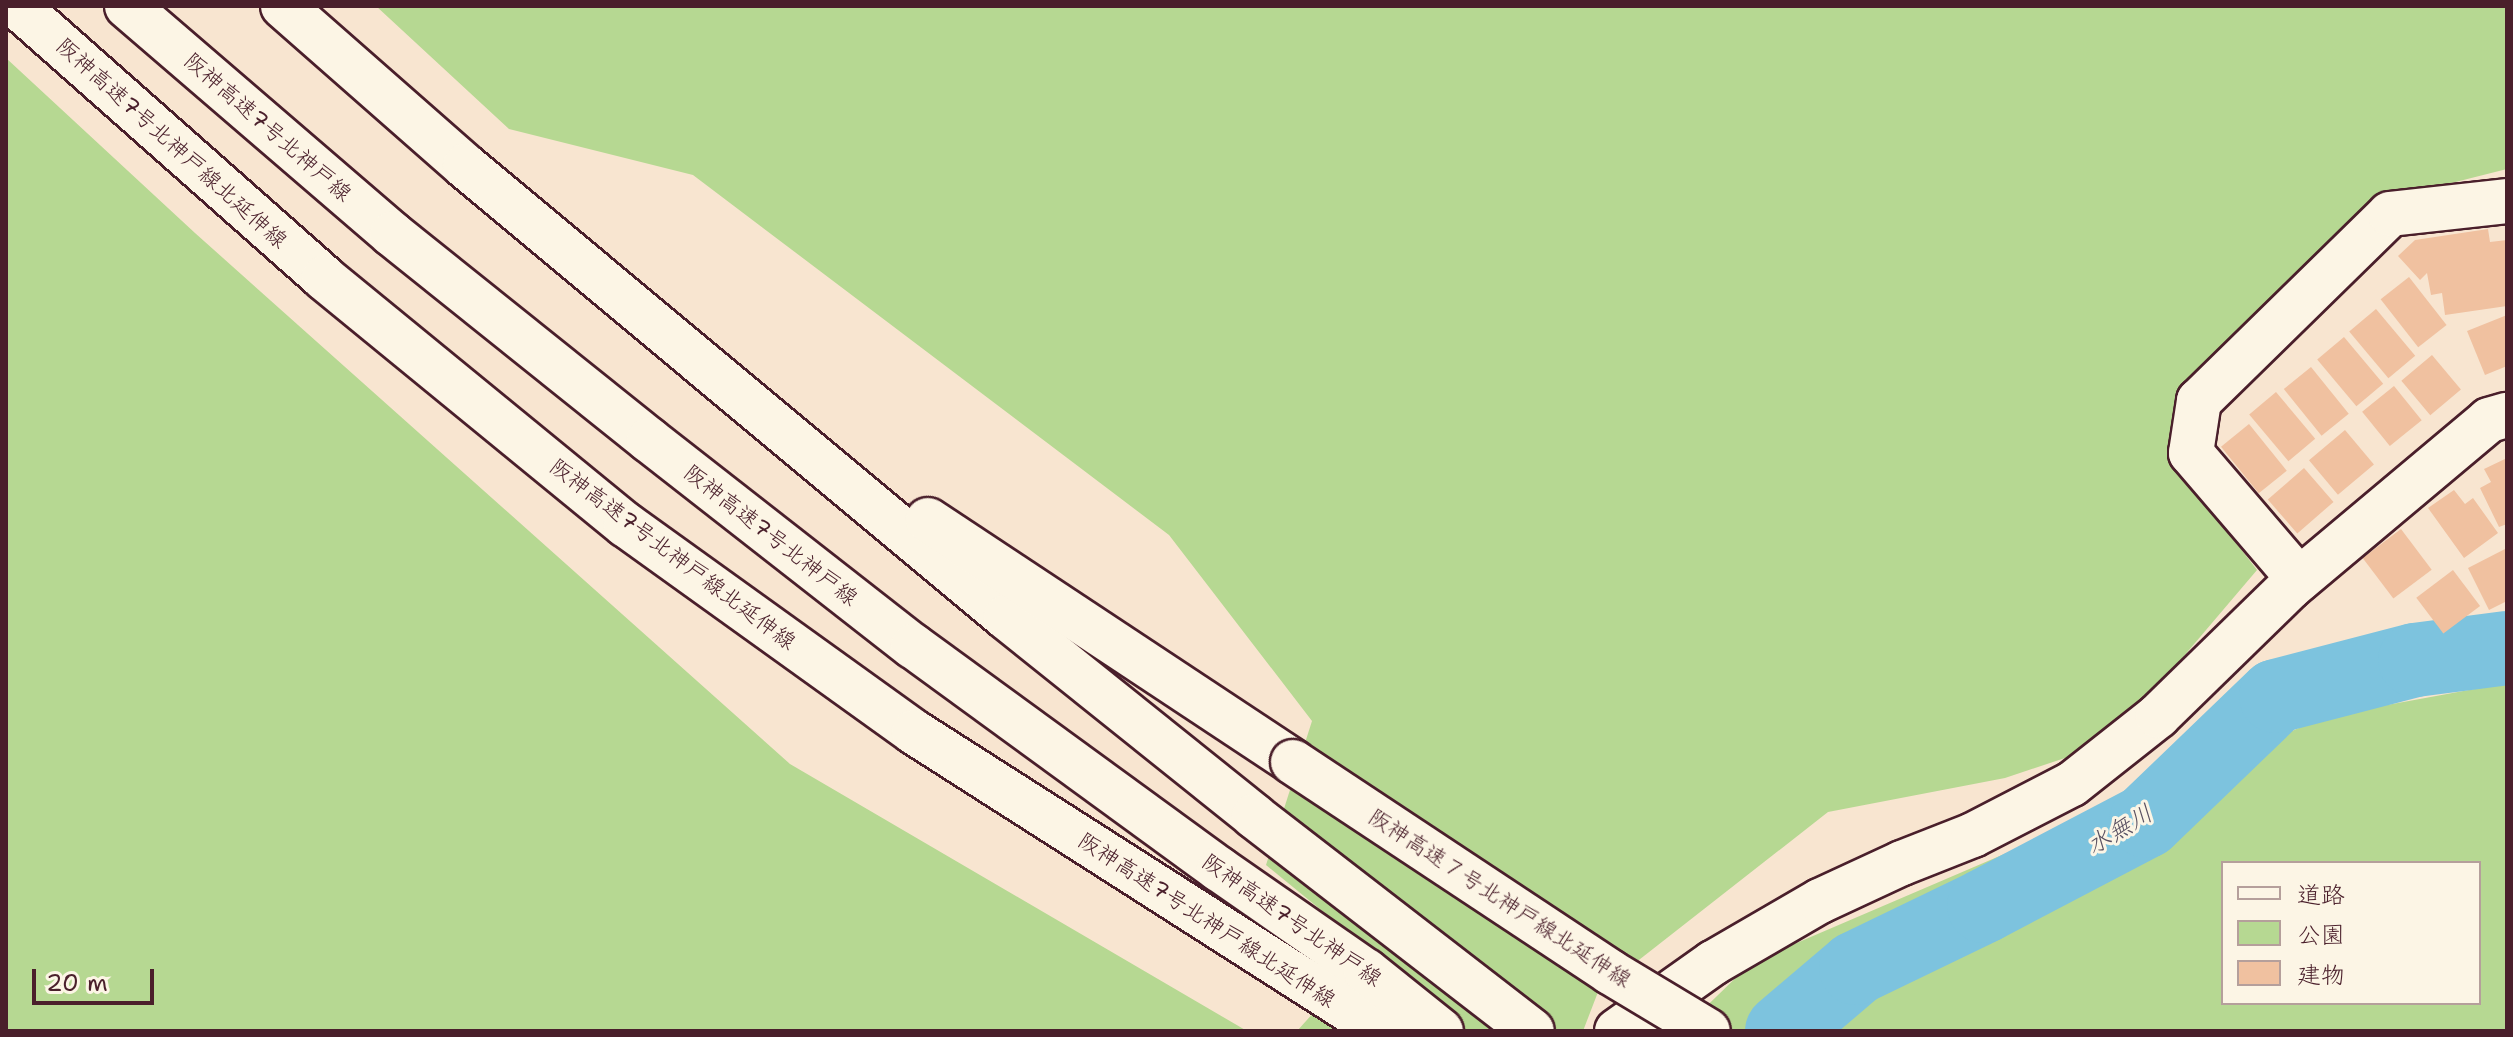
<!DOCTYPE html>
<meta charset="utf-8">
<style>
body{margin:0}
#map{position:relative;width:2513px;height:1037px;overflow:hidden;background:#f8e5d0;font-family:"Shantell Sans","Klee One",sans-serif}
div>[style]{position:absolute}
[style*='--x']{left:calc(var(--x)*1px);top:calc(var(--y)*1px);width:calc(var(--w)*1px);rotate:calc(var(--a)*1deg)}
.green>*{inset:0;background:#b6d892}
.river>*{height:74px;margin:-37px;padding:0 37px;transform-origin:37px;border-radius:37px;background:#7dc3de}
.building>*{inset:0;background:#f0c1a0;transform-origin:0 0}
.roads{filter:drop-shadow(2px 0 #4a1f2b) drop-shadow(-2px 0 #4a1f2b) drop-shadow(0 2px #4a1f2b) drop-shadow(0 -2px #4a1f2b)}
.minor>*{height:44px;margin:-22px;padding:0 22px;transform-origin:22px;border-radius:22px;background:#fcf5e5}
.motorway>*{height:44px;margin:-22px;padding:0 22px;transform-origin:22px;border-radius:22px;background:#fcf5e5}
.bridges{filter:drop-shadow(2px 0 #4a1f2b) drop-shadow(-2px 0 #4a1f2b) drop-shadow(0 2px #4a1f2b) drop-shadow(0 -2px #4a1f2b)}
.motorway-bridge>*{height:44px;margin:-22px;padding:0 22px;transform-origin:22px;border-radius:22px;background:#fcf5e5}
span{translate:-50% -50%;white-space:nowrap;text-align:center;line-height:1.15;-webkit-text-stroke:6px #fcf5e5;paint-order:stroke}
.street-label{font-size:22px;color:#4a1f2b}
.water-label{font-size:24px;color:#595061;font-style:italic}
.frame{position:absolute;inset:0;border:8px solid #4a1f2b;pointer-events:none}
.legend{position:absolute;left:2221px;top:861px;width:260px;height:144px;box-sizing:border-box;background:#fcf5e5;border:2px solid #b59f9b;margin:0;padding:10px 14px;list-style:none;font-size:24px;color:#4a1f2b}
.legend li{display:flex;align-items:center;gap:16px;height:40px}
.legend b{width:40px;border:2px solid #b59f9b}
.scale{position:absolute;left:32px;top:969px;width:122px;height:36px;box-sizing:border-box;border:4px solid #4a1f2b;border-top:0;padding-left:10px;font-size:24px;line-height:28px;white-space:nowrap;color:#4a1f2b;-webkit-text-stroke:6px #fcf5e5;paint-order:stroke}
</style>
<div id="map">
<div class="green">
<i style="clip-path:polygon(376px 6px,2507px 6px,2507px 169px,2392px 198px,2184px 399px,2180px 470px,2257px 570px,2110px 743px,2005px 778px,1828px 812px,1598px 992px,1583px 1031px,1297px 1031px,1370px 950px,1266px 865px,1312px 721px,1169px 535px,693px 175px,509px 129px)"></i>
<i style="clip-path:polygon(6px 58px,195px 233px,790px 764px,1247px 1031px,6px 1031px)"></i>
<i style="clip-path:polygon(evenodd,2507px 683px,2507px 1031px,1681px 1031px,1752px 962px,2327px 716px,2507px 683px,2223px 863px,2479px 863px,2479px 1003px,2223px 1003px,2223px 863px)"></i>
</div>
<div class="river">
<i style="--x:1782;--y:1031;--w:97;--a:-40.4"></i>
<i style="--x:1856;--y:968;--w:142;--a:-25.8"></i>
<i style="--x:1984;--y:906;--w:183;--a:-27.7"></i>
<i style="--x:2146;--y:821;--w:180;--a:-43.9"></i>
<i style="--x:2276;--y:696;--w:144;--a:-14.5"></i>
<i style="--x:2415;--y:660;--w:93;--a:-7.4"></i>
</div>
<div class="building">
<i style="clip-path:polygon(2488px 229px,2490px 242px,2507px 240px,2507px 306px,2445px 315px,2442px 293px,2431px 295px,2427px 273px,2420px 280px,2398px 256px,2415px 240px)"></i>
<i style="left:2409px;top:277px;width:61px;height:36px;rotate:52deg"></i>
<i style="left:2376px;top:309px;width:61px;height:35px;rotate:50deg"></i>
<i style="clip-path:polygon(2507px 315px,2507px 366px,2485px 375px,2467px 331px)"></i>
<i style="left:2344px;top:337px;width:61px;height:35px;rotate:50deg"></i>
<i style="left:2432px;top:355px;width:45px;height:40px;rotate:50deg"></i>
<i style="left:2311px;top:367px;width:60px;height:35px;rotate:51deg"></i>
<i style="left:2394px;top:386px;width:44px;height:41px;rotate:51deg"></i>
<i style="left:2276px;top:392px;width:61px;height:35px;rotate:50deg"></i>
<i style="left:2249px;top:424px;width:60px;height:36px;rotate:51deg"></i>
<i style="left:2345px;top:430px;width:45px;height:47px;rotate:50deg"></i>
<i style="clip-path:polygon(2507px 458px,2507px 524px,2499px 527px,2480px 488px,2491px 482px,2484px 469px)"></i>
<i style="left:2304px;top:468px;width:45px;height:48px;rotate:49deg"></i>
<i style="clip-path:polygon(2454px 490px,2465px 504px,2473px 498px,2498px 533px,2464px 558px,2428px 508px)"></i>
<i style="left:2401px;top:529px;width:51px;height:48px;rotate:53deg"></i>
<i style="clip-path:polygon(2505px 549px,2507px 601px,2489px 610px,2468px 568px)"></i>
<i style="left:2453px;top:570px;width:45px;height:46px;rotate:53deg"></i>
</div>
<div class="roads">
<div class="minor">
<i style="--x:2299;--y:579;--w:166;--a:-130.6"></i>
<i style="--x:2191;--y:453;--w:53;--a:-81.3"></i>
<i style="--x:2199;--y:401;--w:267;--a:-44.4"></i>
<i style="--x:2390;--y:214;--w:118;--a:-6.3"></i>
<i style="--x:1617;--y:1031;--w:118;--a:-35.3"></i>
<i style="--x:1713;--y:963;--w:124;--a:-30.1"></i>
<i style="--x:1820;--y:901;--w:90;--a:-24.9"></i>
<i style="--x:1902;--y:863;--w:76;--a:-21.5"></i>
<i style="--x:1973;--y:835;--w:111;--a:-27.3"></i>
<i style="--x:2072;--y:784;--w:110;--a:-38.3"></i>
<i style="--x:2158;--y:716;--w:183;--a:-44.3"></i>
<i style="--x:2289;--y:588;--w:261;--a:-40"></i>
<i style="--x:2489;--y:420;--w:19;--a:-16"></i>
</div>
<div class="motorway">
<i style="--x:17;--y:6;--w:410;--a:41.5"></i>
<i style="--x:324;--y:278;--w:390;--a:39.3"></i>
<i style="--x:626;--y:525;--w:355;--a:35.7"></i>
<i style="--x:914;--y:732;--w:555;--a:32.57"></i>
<i style="--x:127;--y:6;--w:350;--a:40.7"></i>
<i style="--x:392;--y:234;--w:329;--a:38.7"></i>
<i style="--x:649;--y:440;--w:335;--a:38"></i>
<i style="--x:913;--y:646;--w:379;--a:36.1"></i>
<i style="--x:1219;--y:869;--w:179;--a:34.8"></i>
<i style="--x:1366;--y:971;--w:96;--a:38.7"></i>
<i style="--x:283;--y:6;--w:242;--a:41.3"></i>
<i style="--x:465;--y:166;--w:704;--a:39.82"></i>
<i style="--x:1006;--y:617;--w:318;--a:38.7"></i>
<i style="--x:1254;--y:816;--w:351;--a:37.7"></i>
<i style="--x:928;--y:520;--w:438;--a:33.5"></i>
</div>
</div>
<div class="bridges">
<div class="motorway-bridge">
<i style="--x:1293;--y:762;--w:380;--a:33.5"></i>
<i style="--x:1610;--y:972;--w:114;--a:31"></i>
</div>
</div>
<div class="street-label">
<span style="left:268px;top:127px;rotate:41deg">阪神高速7号北神戸線</span>
<span style="left:172px;top:143px;rotate:42deg">阪神高速7号北神戸線北延伸線</span>
<span style="left:771px;top:535px;rotate:38deg">阪神高速7号北神戸線</span>
<span style="left:673px;top:554px;rotate:37deg">阪神高速7号北神戸線北延伸線</span>
<span style="left:1500px;top:898px;rotate:33deg">阪神高速７号北神戸線北延伸線</span>
<span style="left:1207px;top:920px;rotate:33deg">阪神高速7号北神戸線北延伸線</span>
<span style="left:1292px;top:920px;rotate:35deg">阪神高速7号北神戸線</span>
</div>
<div class="water-label">
<span style="left:2120px;top:830px;rotate:-31deg">水無川</span>
</div>
<div class="frame"></div>
<ul class="legend">
<li><b style="height:10px;background:#fcf5e5"></b>道路</li>
<li><b style="height:22px;background:#b6d892"></b>公園</li>
<li><b style="height:22px;background:#f0c1a0"></b>建物</li>
</ul>
<div class="scale">20 m</div>
</div>
